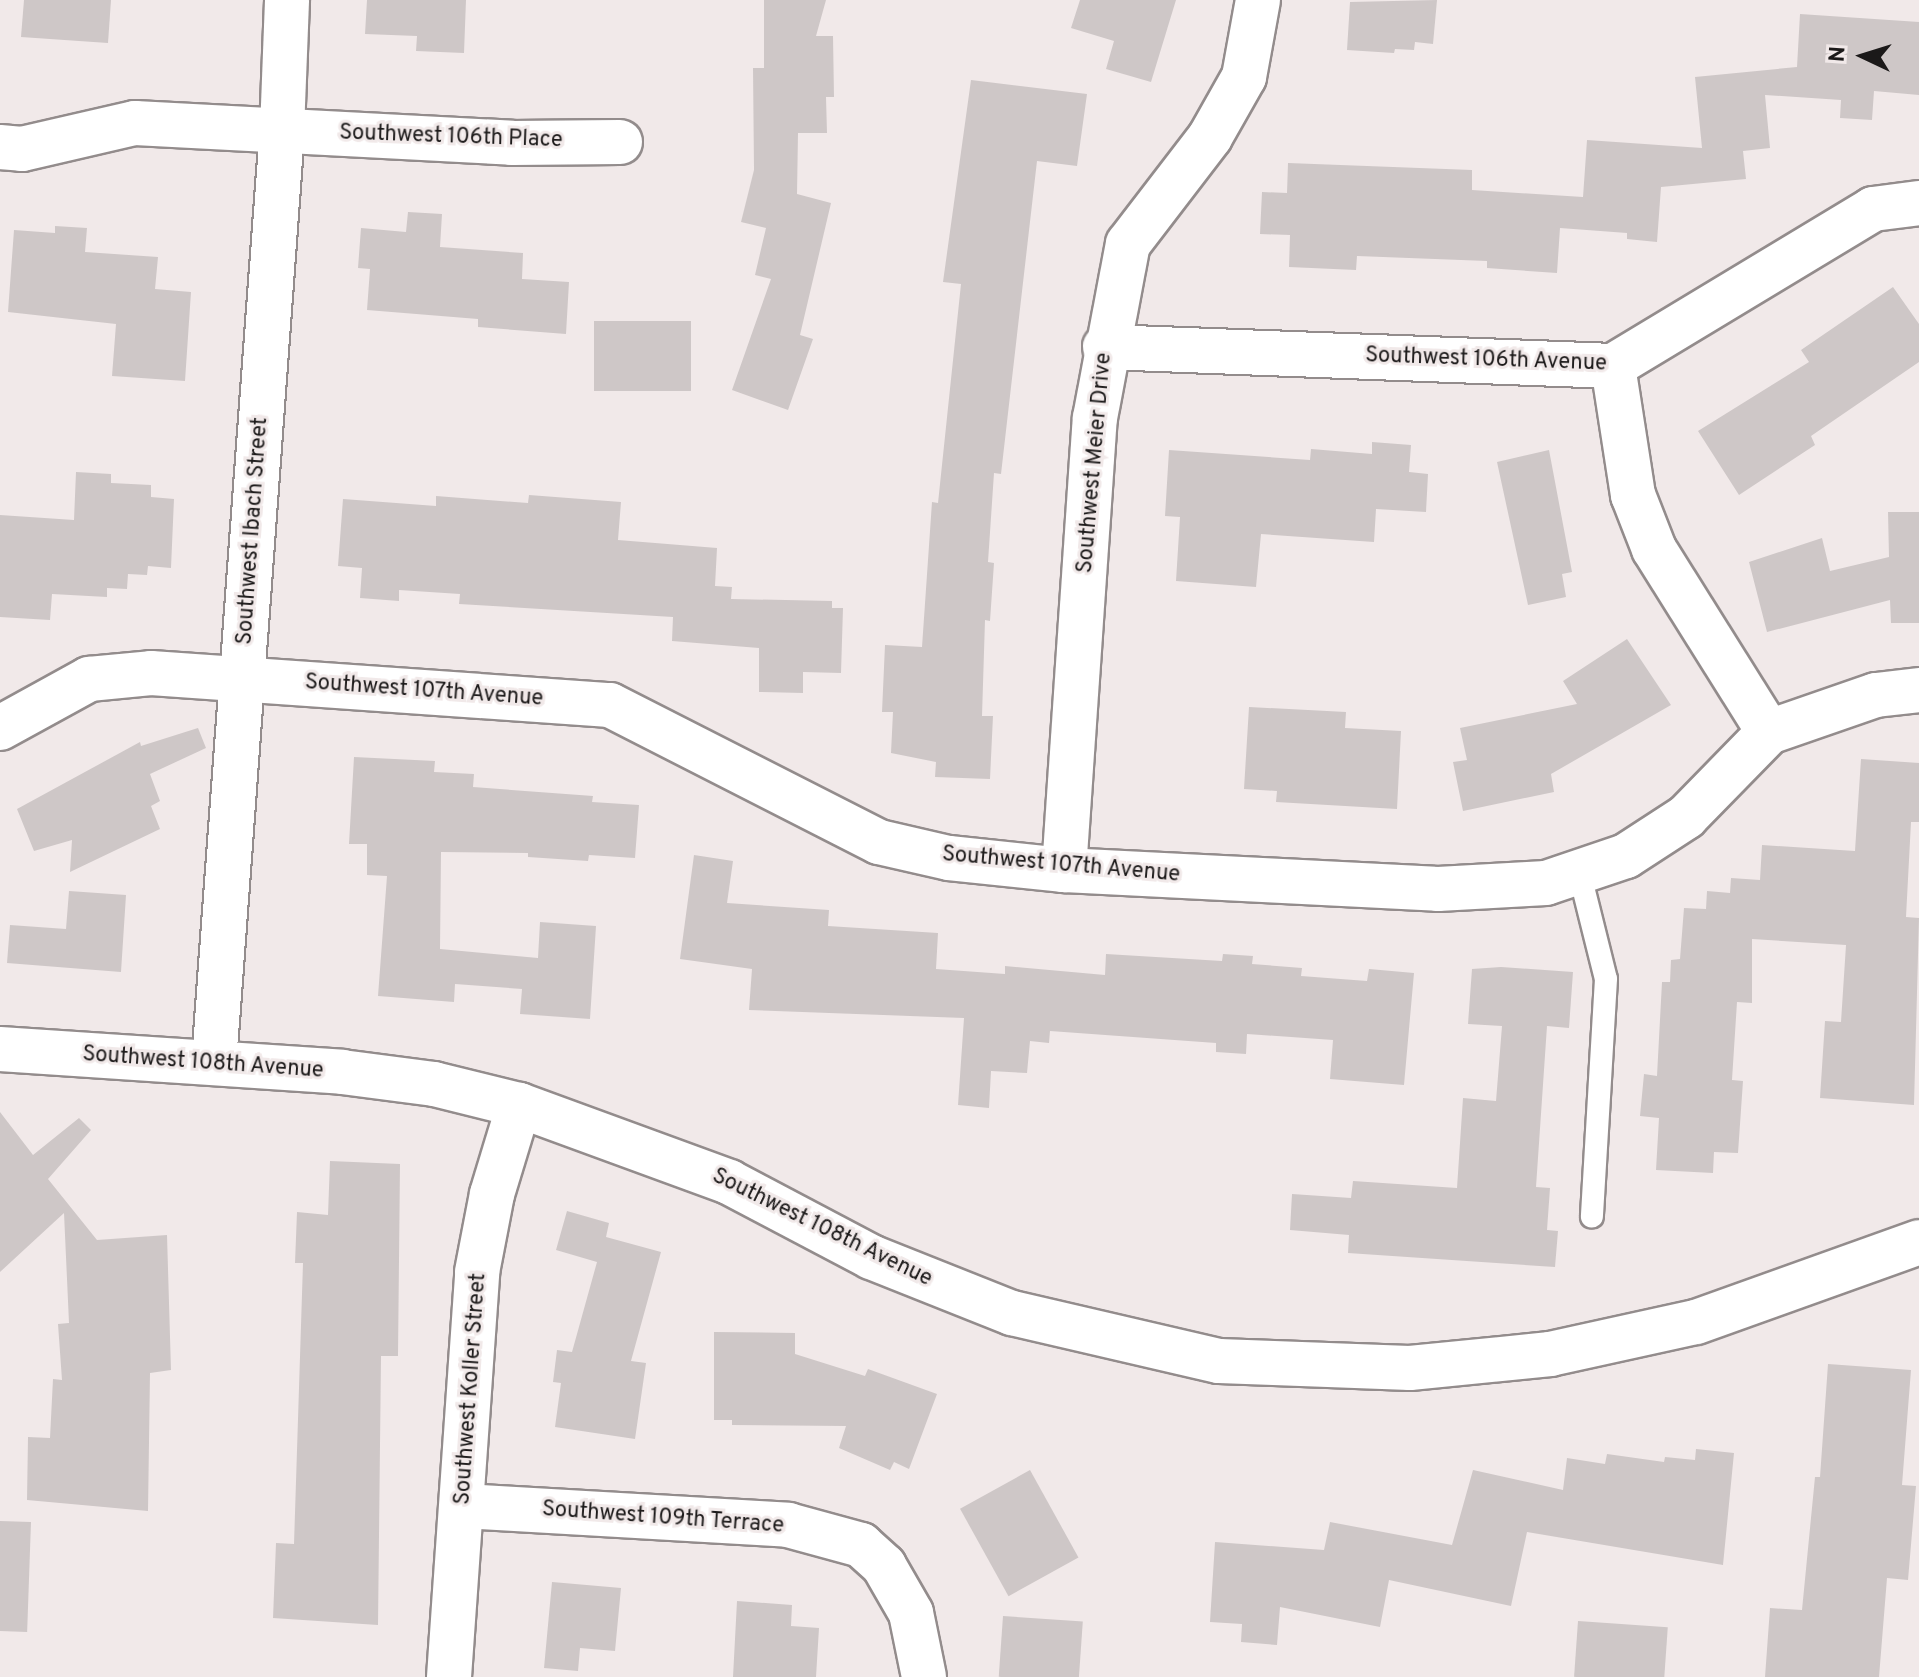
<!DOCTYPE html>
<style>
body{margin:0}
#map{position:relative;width:1919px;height:1677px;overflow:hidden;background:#f1e9e9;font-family:Overpass,sans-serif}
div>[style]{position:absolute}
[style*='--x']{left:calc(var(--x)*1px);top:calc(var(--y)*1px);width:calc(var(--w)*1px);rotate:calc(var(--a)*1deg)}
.building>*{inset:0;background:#cec7c7;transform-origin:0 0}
.roads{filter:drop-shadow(2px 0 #938c8c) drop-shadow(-2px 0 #938c8c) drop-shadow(0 2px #938c8c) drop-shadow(0 -2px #938c8c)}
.service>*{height:22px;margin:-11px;padding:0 11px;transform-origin:11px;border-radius:11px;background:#fff}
.minor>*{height:44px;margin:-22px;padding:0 22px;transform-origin:22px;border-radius:22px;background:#fff}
.tertiary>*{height:44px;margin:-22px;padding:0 22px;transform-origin:22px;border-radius:22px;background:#fff}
span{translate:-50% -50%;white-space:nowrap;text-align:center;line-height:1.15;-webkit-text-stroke:6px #f1e9e9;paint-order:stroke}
.street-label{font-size:22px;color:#1b1919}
.north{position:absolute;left:1823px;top:16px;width:80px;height:80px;-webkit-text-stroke:6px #f1e9e9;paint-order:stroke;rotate:274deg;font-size:22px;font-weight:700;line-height:32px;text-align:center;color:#1b1919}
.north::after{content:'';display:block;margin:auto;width:28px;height:36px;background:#1b1919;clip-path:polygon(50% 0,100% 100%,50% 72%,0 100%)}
</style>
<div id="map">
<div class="building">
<i style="clip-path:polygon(24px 0,111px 0,108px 43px,21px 37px)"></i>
<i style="clip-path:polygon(367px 0,466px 0,464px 53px,416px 51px,417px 36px,365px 34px)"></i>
<i style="clip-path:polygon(764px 0,826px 0,816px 36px,833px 36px,834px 97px,826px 97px,827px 133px,798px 133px,797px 194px,831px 203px,800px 335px,813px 339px,788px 410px,732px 390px,771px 279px,755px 275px,766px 228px,741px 222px,754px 170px,753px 68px,764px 68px)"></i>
<i style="clip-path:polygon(1080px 0,1176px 0,1151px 82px,1106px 69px,1114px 41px,1071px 28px)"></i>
<i style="clip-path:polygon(1437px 0,1433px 44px,1415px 42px,1414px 50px,1395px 49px,1394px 53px,1347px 50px,1350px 2px)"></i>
<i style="clip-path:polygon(1800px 14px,1919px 22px,1919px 95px,1874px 91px,1872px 120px,1840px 118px,1841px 100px,1765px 95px,1770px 148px,1743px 151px,1746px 179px,1661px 187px,1657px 242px,1627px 239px,1627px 233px,1560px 228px,1557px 273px,1487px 268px,1487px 261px,1357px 256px,1356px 270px,1289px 267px,1290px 235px,1260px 234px,1262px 192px,1287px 193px,1288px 163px,1472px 170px,1472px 190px,1583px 197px,1587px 140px,1702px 148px,1695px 77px,1797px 67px)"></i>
<i style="clip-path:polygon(971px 80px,1087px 94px,1077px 166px,1037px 161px,1001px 474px,994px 473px,988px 562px,994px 563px,990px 621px,985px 620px,982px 716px,993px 716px,990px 779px,935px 777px,936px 762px,891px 753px,893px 712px,882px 712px,885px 645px,922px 647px,932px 502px,938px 503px,961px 284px,943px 282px)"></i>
<i style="clip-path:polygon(408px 212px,442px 214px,440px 247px,523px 253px,522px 279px,569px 282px,566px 334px,478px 327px,478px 319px,367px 310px,370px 269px,358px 268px,361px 228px,406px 232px)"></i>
<i style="clip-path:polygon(55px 226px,87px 228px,85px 252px,158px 257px,155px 289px,191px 292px,185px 381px,112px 376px,116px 324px,8px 312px,14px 230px,55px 233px)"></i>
<i style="clip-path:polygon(1893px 287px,1919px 324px,1919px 362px,1811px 436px,1815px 445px,1739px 495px,1698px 431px,1809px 362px,1801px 350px)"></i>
<i style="left:594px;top:321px;width:97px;height:70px"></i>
<i style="clip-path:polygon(1372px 442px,1411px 445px,1409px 472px,1428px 474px,1426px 512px,1376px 509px,1374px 542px,1261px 534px,1256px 587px,1176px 581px,1180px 517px,1165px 516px,1169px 450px,1310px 460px,1311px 449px,1372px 454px)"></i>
<i style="clip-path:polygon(1549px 450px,1572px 572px,1562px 574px,1566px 597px,1528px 605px,1497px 462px)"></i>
<i style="clip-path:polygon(76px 472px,111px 474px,111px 483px,151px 485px,151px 497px,174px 499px,171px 568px,148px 566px,147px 575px,128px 574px,127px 589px,107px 588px,107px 597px,52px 594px,50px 620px,0 617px,0 515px,74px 520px)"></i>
<i style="clip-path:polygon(529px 495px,621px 502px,618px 540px,717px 548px,715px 586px,732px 587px,731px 599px,832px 601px,832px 608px,843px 608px,841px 673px,803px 672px,803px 693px,759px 692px,759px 648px,672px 641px,673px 617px,459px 604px,460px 594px,399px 590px,399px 601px,360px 598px,362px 568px,338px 566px,343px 499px,436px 506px,436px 496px,528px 503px)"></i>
<i style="clip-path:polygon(1888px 512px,1919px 512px,1919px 623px,1891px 623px,1890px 600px,1767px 632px,1749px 562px,1822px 538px,1830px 571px,1889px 557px)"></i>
<i style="clip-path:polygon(1627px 639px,1671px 705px,1551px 774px,1554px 792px,1463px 811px,1453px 762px,1467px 760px,1460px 728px,1577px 704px,1563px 681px)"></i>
<i style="clip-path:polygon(1249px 707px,1346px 712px,1345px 728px,1401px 731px,1397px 809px,1276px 802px,1277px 791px,1244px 789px)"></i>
<i style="clip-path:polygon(198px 728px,206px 748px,150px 774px,160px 801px,151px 806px,160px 829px,70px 872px,72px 840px,34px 851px,17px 809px,140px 742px,141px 746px)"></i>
<i style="clip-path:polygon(354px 757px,435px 761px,434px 772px,474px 774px,473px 787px,593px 796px,592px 802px,639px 805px,635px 858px,589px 855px,588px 861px,528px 857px,528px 853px,441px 852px,440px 949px,538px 958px,540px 922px,596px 926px,590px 1019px,520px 1014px,522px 989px,455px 984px,454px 1002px,378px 996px,387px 876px,367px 875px,367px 844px,349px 844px)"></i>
<i style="clip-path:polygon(1861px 759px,1919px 763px,1919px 822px,1911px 822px,1906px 917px,1919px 918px,1914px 1105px,1820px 1098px,1825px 1021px,1841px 1022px,1846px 945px,1752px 939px,1752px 1003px,1737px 1002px,1732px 1080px,1743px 1081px,1738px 1153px,1714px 1152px,1713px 1173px,1656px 1170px,1659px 1118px,1640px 1116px,1644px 1074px,1657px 1076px,1662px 982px,1670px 982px,1671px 960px,1680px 959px,1684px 908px,1706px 909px,1707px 891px,1730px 893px,1731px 878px,1760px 880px,1762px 845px,1855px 851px)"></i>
<i style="clip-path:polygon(694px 855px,733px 861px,727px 903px,829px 910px,828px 926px,938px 933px,936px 969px,1005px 974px,1005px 966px,1105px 975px,1106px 954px,1222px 961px,1223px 954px,1253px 956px,1252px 964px,1302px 968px,1301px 976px,1367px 981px,1369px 969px,1414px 973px,1404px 1085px,1330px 1079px,1333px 1040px,1247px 1034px,1246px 1054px,1216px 1052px,1216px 1043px,1050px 1031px,1049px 1043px,1030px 1041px,1027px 1073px,991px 1071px,989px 1108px,958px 1105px,964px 1018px,749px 1010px,752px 969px,680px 959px)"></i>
<i style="clip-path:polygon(69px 891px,126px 895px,121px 972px,7px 963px,10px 925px,66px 929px)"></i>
<i style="clip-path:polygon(1501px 967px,1573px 972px,1569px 1028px,1547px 1026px,1536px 1187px,1550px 1188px,1547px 1230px,1558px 1231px,1555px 1267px,1348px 1253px,1349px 1235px,1290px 1230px,1292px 1194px,1351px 1198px,1353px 1181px,1457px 1188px,1463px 1098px,1496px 1101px,1502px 1026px,1468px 1024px,1472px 969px)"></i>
<i style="clip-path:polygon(0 1112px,33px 1155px,79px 1118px,91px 1130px,48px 1179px,97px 1240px,167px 1235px,171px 1370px,150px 1373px,148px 1511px,27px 1500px,28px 1437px,50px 1438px,53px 1379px,62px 1380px,58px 1324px,69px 1323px,64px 1213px,0 1272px)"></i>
<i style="clip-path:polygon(330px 1161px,400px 1164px,398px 1356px,381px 1356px,378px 1625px,273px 1618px,276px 1543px,294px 1544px,303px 1263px,295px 1263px,297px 1212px,328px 1215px)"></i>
<i style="clip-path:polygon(567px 1211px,609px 1223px,606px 1237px,661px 1252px,631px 1361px,646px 1363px,635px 1439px,555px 1427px,561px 1383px,553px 1382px,557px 1350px,572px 1352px,597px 1262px,556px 1250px)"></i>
<i style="clip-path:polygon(714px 1332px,795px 1333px,795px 1354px,865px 1376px,868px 1369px,937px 1394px,909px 1469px,894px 1462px,890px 1470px,839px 1448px,846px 1426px,732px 1425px,732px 1420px,714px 1420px)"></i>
<i style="clip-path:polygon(1828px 1364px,1911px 1370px,1902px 1485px,1916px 1486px,1908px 1580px,1887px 1578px,1879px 1677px,1765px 1677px,1770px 1608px,1802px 1610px,1815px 1477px,1820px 1477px)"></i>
<i style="clip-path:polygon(1696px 1449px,1734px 1453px,1723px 1565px,1527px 1532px,1511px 1606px,1389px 1580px,1380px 1627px,1280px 1607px,1277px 1645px,1241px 1642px,1242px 1624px,1210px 1622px,1215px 1542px,1324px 1550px,1330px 1522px,1452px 1545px,1473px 1470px,1563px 1490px,1567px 1458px,1605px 1464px,1607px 1454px,1664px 1462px,1665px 1457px,1695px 1460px)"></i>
<i style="left:1030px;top:1470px;width:100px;height:80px;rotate:61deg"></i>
<i style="left:0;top:1521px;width:31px;height:110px;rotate:2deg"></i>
<i style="clip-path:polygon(552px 1582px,621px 1588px,615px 1651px,580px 1648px,578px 1671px,544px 1668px)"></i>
<i style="clip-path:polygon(737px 1601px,792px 1605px,791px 1626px,819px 1628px,816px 1677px,733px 1677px)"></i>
<i style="left:1003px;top:1616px;width:80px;height:61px;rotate:4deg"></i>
<i style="left:1578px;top:1621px;width:90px;height:56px;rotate:4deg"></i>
</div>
<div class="roads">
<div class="service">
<i style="--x:1579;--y:871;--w:111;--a:76"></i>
<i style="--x:1606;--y:979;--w:238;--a:93.4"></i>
</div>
<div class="minor">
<i style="--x:0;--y:147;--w:22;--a:5"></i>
<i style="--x:22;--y:149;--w:116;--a:-13"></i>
<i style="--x:135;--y:123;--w:378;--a:3"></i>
<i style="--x:512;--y:143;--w:108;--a:-0.5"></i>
<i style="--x:1105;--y:347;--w:508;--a:2.14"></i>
<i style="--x:1613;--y:366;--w:304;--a:-31.1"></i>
<i style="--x:1873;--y:209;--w:46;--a:-7.4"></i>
<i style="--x:1613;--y:366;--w:131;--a:81.2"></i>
<i style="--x:1633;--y:495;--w:58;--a:68.7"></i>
<i style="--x:1654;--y:549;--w:216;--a:57.9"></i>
<i style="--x:0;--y:728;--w:102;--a:-28.8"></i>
<i style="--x:89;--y:679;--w:62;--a:-5.5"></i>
<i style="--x:151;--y:673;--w:460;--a:4"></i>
<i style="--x:610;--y:705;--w:302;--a:27"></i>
<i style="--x:879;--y:842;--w:72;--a:12.9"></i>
<i style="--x:949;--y:858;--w:116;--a:6"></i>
<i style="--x:1064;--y:870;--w:374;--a:2.9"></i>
<i style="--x:1438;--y:889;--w:108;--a:-3.2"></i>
<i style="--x:1546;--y:883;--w:84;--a:-18.6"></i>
<i style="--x:1626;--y:856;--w:72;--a:-33"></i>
<i style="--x:1686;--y:817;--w:119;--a:-45.7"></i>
<i style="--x:1769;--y:732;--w:113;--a:-19.1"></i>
<i style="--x:1876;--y:695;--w:43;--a:-6.6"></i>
<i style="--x:1064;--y:870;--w:453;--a:-86.1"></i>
<i style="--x:1095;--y:418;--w:177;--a:-79.3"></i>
<i style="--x:1128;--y:244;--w:135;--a:-52.5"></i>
<i style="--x:1210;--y:137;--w:69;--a:-60.5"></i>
<i style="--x:1244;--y:77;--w:78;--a:-79.7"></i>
<i style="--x:463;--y:1506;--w:326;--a:3.3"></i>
<i style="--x:788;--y:1525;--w:76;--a:15.3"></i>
<i style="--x:861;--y:1545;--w:31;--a:42"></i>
<i style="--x:884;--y:1566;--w:54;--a:60.1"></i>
<i style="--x:911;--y:1613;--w:65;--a:78.5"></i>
<i style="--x:449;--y:1677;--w:406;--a:-86"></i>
<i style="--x:477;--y:1272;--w:79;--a:-79.1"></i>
<i style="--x:492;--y:1194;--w:93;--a:-73.1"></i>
</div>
<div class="tertiary">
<i style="--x:0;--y:1049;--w:343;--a:3.8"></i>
<i style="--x:342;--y:1072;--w:93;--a:7.4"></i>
<i style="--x:434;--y:1084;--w:88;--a:13.9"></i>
<i style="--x:519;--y:1105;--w:224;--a:20.1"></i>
<i style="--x:729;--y:1182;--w:161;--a:27.8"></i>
<i style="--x:871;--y:1257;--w:152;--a:21.7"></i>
<i style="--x:1012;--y:1313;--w:212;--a:13.1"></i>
<i style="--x:1219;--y:1361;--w:191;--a:2.1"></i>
<i style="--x:1410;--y:1368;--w:141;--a:-5.7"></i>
<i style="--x:1550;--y:1354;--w:149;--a:-12.4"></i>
<i style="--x:1696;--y:1322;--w:237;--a:-19.7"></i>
<i style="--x:214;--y:1062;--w:933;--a:-85.82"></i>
<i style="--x:282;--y:131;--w:131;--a:-87.8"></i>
</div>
</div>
<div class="street-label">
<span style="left:451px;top:137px;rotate:2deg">Southwest 106th Place</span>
<span style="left:1486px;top:360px;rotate:2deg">Southwest 106th Avenue</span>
<span style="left:1095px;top:463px;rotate:-85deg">Southwest Meier Drive</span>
<span style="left:253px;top:531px;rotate:-86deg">Southwest Ibach Street</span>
<span style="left:424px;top:691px;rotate:4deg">Southwest 107th Avenue</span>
<span style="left:1061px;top:865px;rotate:5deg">Southwest 107th Avenue</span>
<span style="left:203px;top:1063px;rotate:4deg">Southwest 108th Avenue</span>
<span style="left:822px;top:1228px;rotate:26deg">Southwest 108th Avenue</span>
<span style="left:471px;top:1389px;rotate:-86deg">Southwest Koller Street</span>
<span style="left:663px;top:1518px;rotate:4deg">Southwest 109th Terrace</span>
</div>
<div class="north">N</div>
</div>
